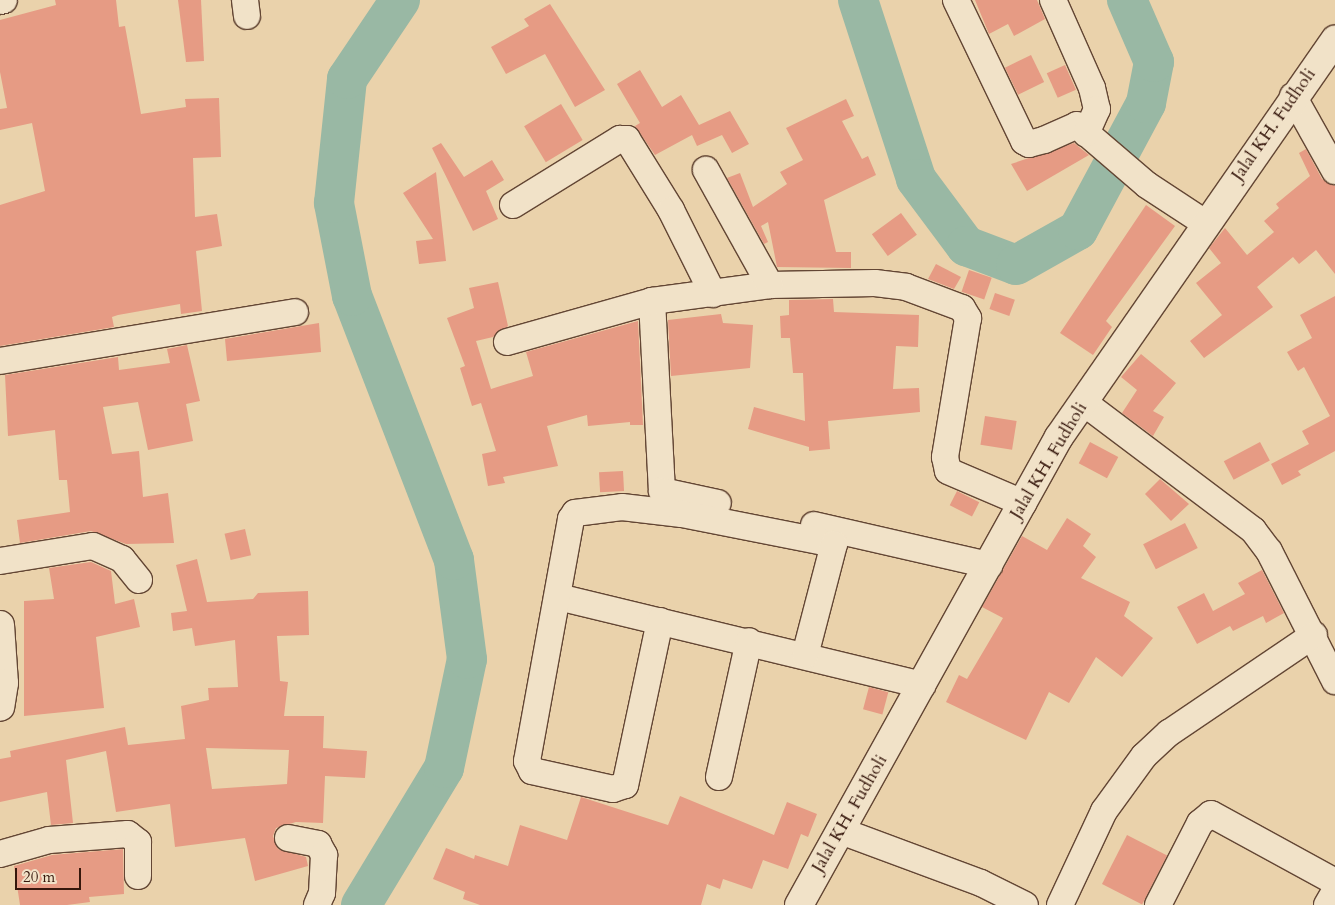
<!DOCTYPE html>
<style>
body{margin:0}
#map{position:relative;width:1335px;height:905px;overflow:hidden;background:#ead2ab;font-family:Cardo,serif}
div>[style]{position:absolute}
[style*='--x']{left:calc(var(--x)*1px);top:calc(var(--y)*1px);width:calc(var(--w)*1px);rotate:calc(var(--a)*1deg)}
.river>*{height:40px;margin:-20px;padding:0 20px;transform-origin:20px;border-radius:20px;background:#99b8a4}
.building>*{inset:0;background:#e69b84;transform-origin:0 0}
.roads{filter:drop-shadow(1px 0 #634634) drop-shadow(-1px 0 #634634) drop-shadow(0 1px #634634) drop-shadow(0 -1px #634634)}
.minor>*{height:26px;margin:-13px;padding:0 13px;transform-origin:13px;border-radius:13px;background:#f1e2c8}
.tertiary>*{height:28px;margin:-14px;padding:0 14px;transform-origin:14px;border-radius:14px;background:#f1e2c8}
.secondary>*{height:28px;margin:-14px;padding:0 14px;transform-origin:14px;border-radius:14px;background:#f1e2c8}
span{translate:-50% -50%;white-space:nowrap;text-align:center;line-height:1.15;-webkit-text-stroke:4px #f1e2c8;paint-order:stroke}
.street-label{font-size:18px;color:#36170c}
.scale{position:absolute;left:15px;top:868px;width:66px;height:22px;box-sizing:border-box;border:2px solid #36170c;border-top:0;padding-left:6px;font-size:15px;line-height:18px;white-space:nowrap;color:#36170c;-webkit-text-stroke:4px #f1e2c8;paint-order:stroke}
</style>
<div id="map">
<div class="river">
<i style="--x:858;--y:0;--w:188;--a:72"></i>
<i style="--x:916;--y:179;--w:84;--a:53.3"></i>
<i style="--x:966;--y:246;--w:53;--a:20.8"></i>
<i style="--x:1016;--y:265;--w:71;--a:-29.4"></i>
<i style="--x:1078;--y:230;--w:144;--a:-61.8"></i>
<i style="--x:1146;--y:103;--w:42;--a:-79"></i>
<i style="--x:1154;--y:62;--w:68;--a:-113.5"></i>
<i style="--x:361;--y:905;--w:160;--a:-58.8"></i>
<i style="--x:444;--y:768;--w:111;--a:-78.1"></i>
<i style="--x:467;--y:659;--w:100;--a:-97.5"></i>
<i style="--x:454;--y:560;--w:283;--a:-111.1"></i>
<i style="--x:352;--y:296;--w:95;--a:-101"></i>
<i style="--x:334;--y:203;--w:125;--a:-84"></i>
<i style="--x:347;--y:79;--w:95;--a:-56.1"></i>
</div>
<div class="building">
<i style="clip-path:polygon(55px 0,116px 0,119px 27px,125px 26px,141px 114px,186px 107px,185px 99px,219px 98px,221px 157px,193px 158px,195px 217px,217px 214px,222px 246px,196px 251px,202px 311px,181px 314px,180px 304px,118px 315px,112px 317px,114px 327px,0 346px,0 205px,45px 191px,32px 123px,0 130px,0 109px,7px 108px,0 72px,0 20px,56px 5px)"></i>
<i style="clip-path:polygon(178px 0,201px 0,204px 61px,186px 62px)"></i>
<i style="clip-path:polygon(975px 0,1037px 0,1045px 19px,1014px 36px,1008px 24px,989px 34px)"></i>
<i style="clip-path:polygon(550px 4px,605px 90px,575px 107px,545px 54px,506px 74px,491px 47px,529px 26px,524px 19px)"></i>
<i style="left:1031px;top:55px;width:30px;height:29px;rotate:64deg"></i>
<i style="left:1065px;top:65px;width:27px;height:20px;rotate:66deg"></i>
<i style="clip-path:polygon(640px 70px,662px 107px,681px 95px,699px 125px,730px 111px,749px 144px,732px 153px,722px 135px,697px 146px,692px 135px,655px 155px,635px 126px,640px 123px,617px 84px)"></i>
<i style="clip-path:polygon(846px 99px,854px 116px,842px 121px,862px 159px,868px 156px,876px 175px,824px 200px,836px 252px,851px 252px,851px 268px,777px 267px,768px 222px,761px 226px,768px 242px,764px 244px,727px 178px,740px 173px,753px 207px,787px 184px,780px 172px,803px 160px,786px 128px)"></i>
<i style="left:561px;top:104px;width:42px;height:43px;rotate:59deg"></i>
<i style="clip-path:polygon(441px 143px,464px 177px,492px 160px,504px 180px,486px 191px,498px 219px,473px 231px,432px 148px)"></i>
<i style="clip-path:polygon(1074px 143px,1089px 155px,1027px 191px,1011px 164px)"></i>
<i style="clip-path:polygon(1306px 149px,1322px 179px,1335px 186px,1335px 274px,1316px 250px,1299px 264px,1293px 257px,1257px 287px,1273px 307px,1204px 358px,1190px 341px,1222px 315px,1196px 283px,1221px 263px,1209px 248px,1225px 228px,1247px 255px,1274px 232px,1264px 221px,1279px 208px,1276px 204px,1310px 176px,1299px 153px)"></i>
<i style="clip-path:polygon(436px 172px,446px 261px,419px 264px,416px 241px,433px 239px,403px 193px)"></i>
<i style="clip-path:polygon(1146px 205px,1175px 226px,1106px 321px,1112px 327px,1093px 355px,1060px 333px)"></i>
<i style="left:901px;top:213px;width:27px;height:36px;rotate:54deg"></i>
<i style="clip-path:polygon(936px 264px,961px 277px,954px 289px,928px 279px)"></i>
<i style="left:969px;top:270px;width:24px;height:23px;rotate:19deg"></i>
<i style="clip-path:polygon(498px 282px,508px 326px,493px 337px,476px 341px,491px 389px,533px 376px,526px 352px,638px 321px,643px 425px,630px 425px,630px 422px,588px 426px,587px 415px,547px 426px,558px 466px,503px 477px,505px 483px,488px 486px,482px 454px,496px 451px,481px 403px,472px 406px,460px 368px,465px 366px,447px 318px,474px 308px,469px 288px)"></i>
<i style="left:995px;top:293px;width:21px;height:17px;rotate:19deg"></i>
<i style="clip-path:polygon(1335px 296px,1335px 451px,1298px 471px,1301px 475px,1282px 485px,1271px 464px,1309px 444px,1302px 431px,1330px 416px,1304px 367px,1298px 371px,1287px 352px,1312px 338px,1300px 315px)"></i>
<i style="clip-path:polygon(833px 299px,834px 312px,919px 315px,918px 347px,896px 346px,893px 389px,919px 388px,920px 412px,828px 421px,830px 449px,809px 451px,809px 447px,748px 429px,754px 407px,805px 421px,803px 373px,793px 373px,790px 338px,781px 338px,780px 316px,789px 315px,789px 300px)"></i>
<i style="clip-path:polygon(721px 314px,723px 323px,753px 325px,750px 368px,671px 376px,668px 320px)"></i>
<i style="clip-path:polygon(319px 323px,321px 352px,227px 361px,225px 339px)"></i>
<i style="clip-path:polygon(187px 345px,200px 401px,186px 404px,193px 441px,148px 450px,138px 402px,103px 407px,112px 454px,139px 451px,143px 497px,168px 493px,174px 543px,126px 544px,91px 531px,20px 543px,17px 520px,70px 512px,67px 480px,59px 480px,55px 430px,8px 436px,5px 375px,118px 357px,119px 370px,170px 363px,167px 349px)"></i>
<i style="clip-path:polygon(1141px 354px,1176px 383px,1153px 411px,1164px 417px,1153px 436px,1122px 413px,1137px 390px,1121px 377px)"></i>
<i style="left:985px;top:416px;width:32px;height:29px;rotate:9deg"></i>
<i style="left:1090px;top:442px;width:32px;height:24px;rotate:28deg"></i>
<i style="left:1260px;top:442px;width:21px;height:41px;rotate:62deg"></i>
<i style="left:623px;top:471px;width:20px;height:24px;rotate:87deg"></i>
<i style="clip-path:polygon(1160px 479px,1189px 504px,1171px 521px,1145px 494px)"></i>
<i style="left:957px;top:491px;width:25px;height:16px;rotate:27deg"></i>
<i style="clip-path:polygon(1067px 518px,1091px 534px,1083px 546px,1096px 557px,1081px 578px,1130px 602px,1124px 616px,1153px 638px,1122px 677px,1096px 657px,1069px 703px,1049px 692px,1026px 740px,946px 702px,959px 675px,967px 679px,1003px 618px,982px 607px,1022px 536px,1047px 550px)"></i>
<i style="left:1185px;top:523px;width:28px;height:47px;rotate:63deg"></i>
<i style="left:245px;top:529px;width:27px;height:21px;rotate:77deg"></i>
<i style="clip-path:polygon(evenodd,197px 559px,207px 602px,253px 599px,258px 593px,308px 591px,309px 635px,277px 636px,280px 681px,288px 682px,284px 716px,324px 716px,323px 748px,367px 751px,365px 778px,325px 776px,323px 823px,296px 822px,276px 828px,273px 836px,278px 849px,306px 857px,308px 866px,255px 881px,245px 838px,175px 847px,170px 804px,116px 812px,106px 751px,66px 760px,73px 823px,51px 825px,47px 792px,0 802px,0 759px,11px 757px,10px 751px,125px 727px,128px 745px,185px 739px,181px 706px,209px 700px,208px 688px,238px 687px,235px 640px,195px 646px,192px 628px,173px 631px,171px 613px,187px 611px,176px 565px,197px 559px,206px 748px,289px 750px,287px 784px,212px 789px,206px 748px)"></i>
<i style="clip-path:polygon(91px 562px,111px 571px,115px 604px,134px 599px,140px 627px,96px 637px,104px 708px,24px 716px,24px 601px,54px 599px,49px 568px)"></i>
<i style="clip-path:polygon(1262px 570px,1284px 613px,1266px 623px,1263px 616px,1233px 631px,1230px 626px,1197px 644px,1177px 607px,1204px 593px,1213px 611px,1245px 594px,1238px 583px)"></i>
<i style="left:869px;top:687px;width:20px;height:23px;rotate:15deg"></i>
<i style="clip-path:polygon(680px 796px,774px 835px,787px 802px,817px 814px,808px 837px,801px 834px,788px 869px,763px 860px,752px 889px,723px 879px,720px 889px,707px 884px,701px 905px,480px 905px,463px 899px,465px 892px,433px 879px,446px 848px,474px 859px,475px 855px,508px 866px,520px 825px,567px 840px,581px 797px,668px 825px)"></i>
<i style="left:1127px;top:835px;width:45px;height:55px;rotate:27deg"></i>
<i style="clip-path:polygon(123px 849px,124px 894px,89px 897px,90px 902px,67px 905px,20px 905px,14px 866px,52px 855px)"></i>
</div>
<div class="roads">
<div class="minor">
<i style="--x:245;--y:0;--w:16;--a:83"></i>
<i style="--x:956;--y:0;--w:157;--a:64.3"></i>
<i style="--x:1024;--y:141;--w:6;--a:31"></i>
<i style="--x:1029;--y:144;--w:16;--a:-15"></i>
<i style="--x:1044;--y:140;--w:36;--a:-24"></i>
<i style="--x:1077;--y:125;--w:92;--a:40.6"></i>
<i style="--x:1147;--y:185;--w:69;--a:33.2"></i>
<i style="--x:1053;--y:0;--w:96;--a:66.1"></i>
<i style="--x:1092;--y:88;--w:22;--a:77"></i>
<i style="--x:1097;--y:109;--w:27;--a:114"></i>
<i style="--x:0;--y:1;--w:4;--a:-14"></i>
<i style="--x:1293;--y:96;--w:86;--a:60.8"></i>
<i style="--x:513;--y:205;--w:126;--a:-31.7"></i>
<i style="--x:620;--y:139;--w:7;--a:0"></i>
<i style="--x:627;--y:139;--w:84;--a:58.2"></i>
<i style="--x:671;--y:210;--w:94;--a:63.4"></i>
<i style="--x:770;--y:285;--w:105;--a:-1.1"></i>
<i style="--x:875;--y:283;--w:31;--a:7"></i>
<i style="--x:906;--y:287;--w:60;--a:20.6"></i>
<i style="--x:962;--y:308;--w:12;--a:59"></i>
<i style="--x:968;--y:318;--w:141;--a:99.4"></i>
<i style="--x:945;--y:457;--w:14;--a:78"></i>
<i style="--x:948;--y:471;--w:82;--a:23.1"></i>
<i style="--x:652;--y:301;--w:190;--a:87"></i>
<i style="--x:662;--y:491;--w:57;--a:12.1"></i>
<i style="--x:507;--y:342;--w:151;--a:-15.8"></i>
<i style="--x:652;--y:301;--w:119;--a:-7.7"></i>
<i style="--x:770;--y:285;--w:132;--a:-119.1"></i>
<i style="--x:0;--y:361;--w:299;--a:-9.4"></i>
<i style="--x:1083;--y:402;--w:213;--a:37"></i>
<i style="--x:1253;--y:530;--w:26;--a:53"></i>
<i style="--x:1269;--y:551;--w:146;--a:63.1"></i>
<i style="--x:814;--y:525;--w:180;--a:12.9"></i>
<i style="--x:0;--y:561;--w:94;--a:-9.2"></i>
<i style="--x:93;--y:546;--w:32;--a:24"></i>
<i style="--x:122;--y:559;--w:27;--a:51"></i>
<i style="--x:558;--y:597;--w:375;--a:13.6"></i>
<i style="--x:660;--y:621;--w:168;--a:102"></i>
<i style="--x:625;--y:785;--w:13;--a:162"></i>
<i style="--x:613;--y:789;--w:83;--a:-167.5"></i>
<i style="--x:532;--y:771;--w:11;--a:-117"></i>
<i style="--x:527;--y:761;--w:246;--a:-79.7"></i>
<i style="--x:571;--y:519;--w:7;--a:-56"></i>
<i style="--x:575;--y:513;--w:47;--a:-7.3"></i>
<i style="--x:622;--y:507;--w:60;--a:6.7"></i>
<i style="--x:682;--y:514;--w:155;--a:11.2"></i>
<i style="--x:834;--y:544;--w:115;--a:104.6"></i>
<i style="--x:719;--y:777;--w:139;--a:-77.6"></i>
<i style="--x:841;--y:831;--w:149;--a:20.4"></i>
<i style="--x:981;--y:883;--w:49;--a:26.6"></i>
<i style="--x:288;--y:838;--w:31;--a:11"></i>
<i style="--x:318;--y:844;--w:13;--a:61"></i>
<i style="--x:324;--y:855;--w:38;--a:93"></i>
<i style="--x:322;--y:893;--w:13;--a:113"></i>
<i style="--x:0;--y:854;--w:51;--a:-15.9"></i>
<i style="--x:49;--y:840;--w:79;--a:-4.3"></i>
<i style="--x:128;--y:834;--w:13;--a:39"></i>
<i style="--x:138;--y:842;--w:34;--a:90"></i>
<i style="--x:1060;--y:905;--w:104;--a:-64.9"></i>
<i style="--x:1104;--y:811;--w:68;--a:-54"></i>
<i style="--x:1144;--y:756;--w:34;--a:-43"></i>
<i style="--x:1169;--y:733;--w:175;--a:-34.1"></i>
<i style="--x:1158;--y:905;--w:92;--a:-62.9"></i>
<i style="--x:1200;--y:823;--w:14;--a:-39"></i>
<i style="--x:1211;--y:814;--w:141;--a:28.7"></i>
<i style="--x:1327;--y:905;--w:16;--a:-60"></i>
</div>
<div class="tertiary">
<i style="--x:0;--y:625;--w:58;--a:86.1"></i>
<i style="--x:4;--y:683;--w:24;--a:99"></i>
</div>
<div class="secondary">
<i style="--x:799;--y:905;--w:535;--a:-60.95"></i>
<i style="--x:1059;--y:437;--w:484;--a:-55.2"></i>
</div>
</div>
<div class="street-label">
<span style="left:1274px;top:125px;rotate:-55deg">Jalal KH. Fudholi</span>
<span style="left:1049px;top:461px;rotate:-59deg">Jalal KH. Fudholi</span>
<span style="left:850px;top:814px;rotate:-60deg">Jalal KH. Fudholi</span>
</div>
<div class="scale">20 m</div>
</div>
